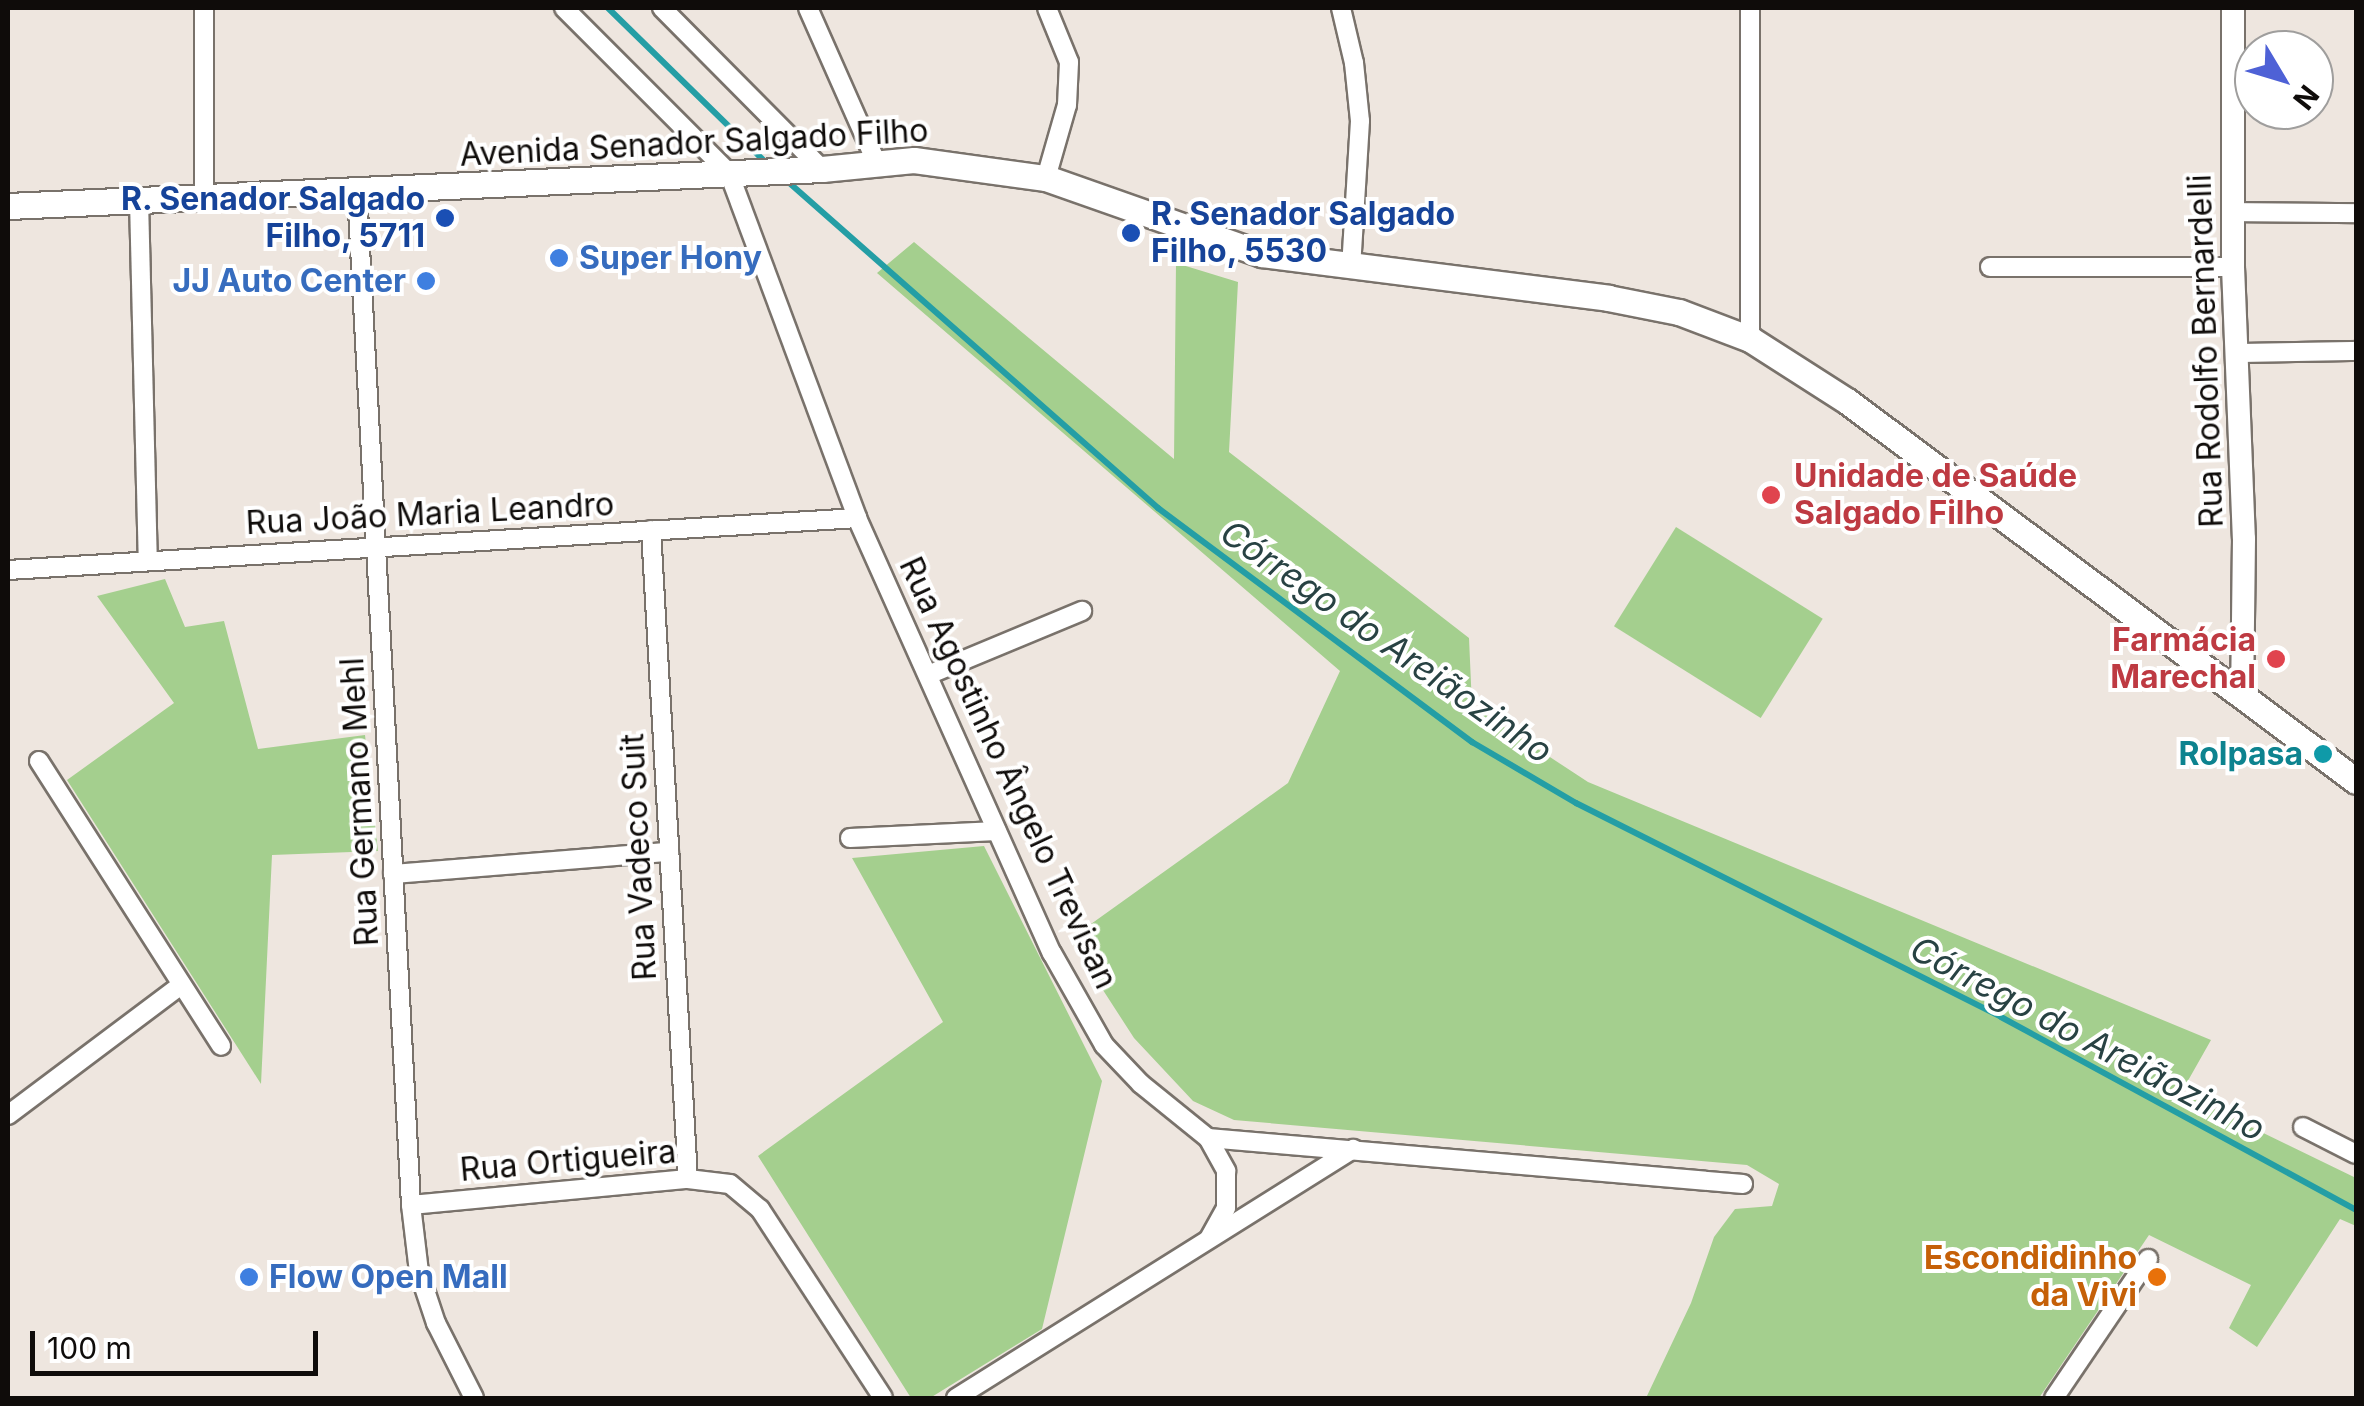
<!DOCTYPE html>
<meta charset="utf-8">
<style>
body{margin:0}
#map{position:relative;width:2364px;height:1406px;overflow:hidden;background:#eee6df;font-family:Inter,sans-serif}
div>[style]{position:absolute}
[style*='--x']{left:calc(var(--x)*1px);top:calc(var(--y)*1px);width:calc(var(--w)*1px);rotate:calc(var(--a)*1deg)}
.green>*{inset:0;background:#a4cf8e;transform-origin:0 0}
.stream>*{height:6px;margin:-3px;padding:0 3px;transform-origin:3px;border-radius:3px;background:#249ea5}
.roads{filter:drop-shadow(2px 0 #79726b) drop-shadow(-2px 0 #79726b) drop-shadow(0 2px #79726b) drop-shadow(0 -2px #79726b)}
.minor>*{height:18px;margin:-9px;padding:0 9px;transform-origin:9px;border-radius:9px;background:#fff}
.tertiary>*{height:22px;margin:-11px;padding:0 11px;transform-origin:11px;border-radius:11px;background:#fff}
.secondary>*{height:25px;margin:-12.5px;padding:0 12.5px;transform-origin:12.5px;border-radius:12.5px;background:#fff}
.dots>*{width:28px;height:28px;translate:-50% -50%;box-sizing:border-box;border:5px solid #fff;border-radius:50%}
span{translate:-50% -50%;white-space:nowrap;text-align:center;line-height:1.15;-webkit-text-stroke:8px #fff;paint-order:stroke}
.street-label{font-size:32px;color:#0f0c0a}
.transit-label{font-size:32px;color:#164399;font-weight:700}
.right{translate:-100% -50%;text-align:right}
.left{translate:0 -50%;text-align:left}
.shop-label{font-size:32px;color:#366cbe;font-weight:700}
.health-label{font-size:32px;color:#be3a42;font-weight:700}
.culture-label{font-size:32px;color:#0d838f;font-weight:700}
.food-label{font-size:32px;color:#c56008;font-weight:700}
.water-label{font-size:35px;color:#284243;font-style:italic}
.frame{position:absolute;inset:0;border:10px solid #0f0c0a;pointer-events:none}
.north{position:absolute;left:2234px;top:30px;width:100px;height:100px;box-sizing:border-box;background:#fff;border:2px solid #9f9e9d;border-radius:50%;rotate:128deg;font-size:28px;font-weight:700;line-height:40px;text-align:center;color:#0f0c0a}
.north::after{content:'';display:block;margin:auto;width:35px;height:45px;background:#4e61d6;clip-path:polygon(50% 0,100% 100%,50% 72%,0 100%)}
.scale{position:absolute;left:30px;top:1331px;width:288px;height:45px;box-sizing:border-box;border:5px solid #0f0c0a;border-top:0;padding-left:12px;font-size:30px;line-height:35px;white-space:nowrap;color:#0f0c0a;-webkit-text-stroke:8px #fff;paint-order:stroke}
</style>
<div id="map">
<div class="green">
<i style="clip-path:polygon(914px 242px,1174px 459px,1176px 263px,1238px 282px,1229px 452px,1469px 638px,1472px 706px,1588px 782px,2211px 1040px,2181px 1093px,2356px 1178px,2356px 1226px,2340px 1219px,2257px 1347px,2229px 1328px,2251px 1285px,2149px 1235px,2039px 1398px,1646px 1398px,1691px 1303px,1714px 1237px,1735px 1209px,1772px 1206px,1779px 1184px,1747px 1165px,1234px 1120px,1193px 1101px,1134px 1038px,1070px 939px,1288px 783px,1340px 671px,877px 273px)"></i>
<i style="left:1676px;top:527px;width:173px;height:117px;rotate:32deg"></i>
<i style="clip-path:polygon(165px 579px,185px 627px,224px 621px,258px 749px,365px 735px,378px 851px,272px 855px,261px 1084px,67px 780px,174px 703px,97px 596px)"></i>
<i style="clip-path:polygon(984px 846px,1102px 1081px,1042px 1329px,930px 1398px,911px 1398px,758px 1156px,943px 1022px,852px 858px)"></i>
</div>
<div class="stream">
<i style="--x:608;--y:8;--w:220;--a:44.4"></i>
<i style="--x:786;--y:180;--w:496;--a:41.4"></i>
<i style="--x:1158;--y:508;--w:392;--a:36.7"></i>
<i style="--x:1472;--y:742;--w:121;--a:30.4"></i>
<i style="--x:1576;--y:803;--w:476;--a:26.7"></i>
<i style="--x:2001;--y:1017;--w:404;--a:28.5"></i>
</div>
<div class="roads">
<div class="minor">
<i style="--x:564;--y:8;--w:233;--a:45"></i>
<i style="--x:729;--y:173;--w:368;--a:69.6"></i>
<i style="--x:857;--y:518;--w:477;--a:65.9"></i>
<i style="--x:1052;--y:953;--w:106;--a:60.5"></i>
<i style="--x:1104;--y:1045;--w:54;--a:46.5"></i>
<i style="--x:1141;--y:1084;--w:86;--a:38.9"></i>
<i style="--x:1208;--y:1138;--w:537;--a:4.91"></i>
<i style="--x:662;--y:8;--w:227;--a:45.2"></i>
<i style="--x:808;--y:8;--w:171;--a:66.1"></i>
<i style="--x:1341;--y:8;--w:57;--a:76.7"></i>
<i style="--x:1354;--y:63;--w:58;--a:84.1"></i>
<i style="--x:1360;--y:121;--w:148;--a:93.5"></i>
<i style="--x:1046;--y:178;--w:76;--a:-74"></i>
<i style="--x:1067;--y:105;--w:43;--a:-87.3"></i>
<i style="--x:1069;--y:62;--w:58;--a:-112.2"></i>
<i style="--x:357;--y:191;--w:1015;--a:86.95"></i>
<i style="--x:411;--y:1205;--w:67;--a:83.2"></i>
<i style="--x:419;--y:1272;--w:54;--a:71.6"></i>
<i style="--x:436;--y:1323;--w:84;--a:63.1"></i>
<i style="--x:204;--y:197;--w:189;--a:-90"></i>
<i style="--x:139;--y:200;--w:361;--a:88.6"></i>
<i style="--x:2233;--y:212;--w:123;--a:0.5"></i>
<i style="--x:1990;--y:267;--w:243;--a:0"></i>
<i style="--x:1750;--y:339;--w:331;--a:-90"></i>
<i style="--x:2236;--y:353;--w:120;--a:-1"></i>
<i style="--x:651;--y:530;--w:650;--a:86.74"></i>
<i style="--x:8;--y:570;--w:851;--a:-3.5"></i>
<i style="--x:928;--y:675;--w:167;--a:-22.6"></i>
<i style="--x:39;--y:761;--w:338;--a:57.4"></i>
<i style="--x:850;--y:838;--w:147;--a:-2.7"></i>
<i style="--x:393;--y:874;--w:277;--a:-4.6"></i>
<i style="--x:8;--y:1115;--w:215;--a:-36.9"></i>
<i style="--x:2303;--y:1127;--w:59;--a:27"></i>
<i style="--x:1208;--y:1138;--w:38;--a:61"></i>
<i style="--x:1226;--y:1171;--w:37;--a:90"></i>
<i style="--x:1226;--y:1208;--w:35;--a:119"></i>
<i style="--x:411;--y:1205;--w:278;--a:-5.4"></i>
<i style="--x:688;--y:1179;--w:42;--a:6.8"></i>
<i style="--x:730;--y:1184;--w:39;--a:40"></i>
<i style="--x:760;--y:1209;--w:225;--a:56.9"></i>
<i style="--x:956;--y:1398;--w:469;--a:-32.1"></i>
<i style="--x:2054;--y:1398;--w:168;--a:-55.9"></i>
</div>
<div class="tertiary">
<i style="--x:2233;--y:8;--w:259;--a:90"></i>
<i style="--x:2233;--y:267;--w:272;--a:87.7"></i>
<i style="--x:2244;--y:539;--w:153;--a:90.7"></i>
</div>
<div class="secondary">
<i style="--x:8;--y:206;--w:815;--a:-2.6"></i>
<i style="--x:822;--y:169;--w:92;--a:-5.6"></i>
<i style="--x:914;--y:160;--w:133;--a:7.8"></i>
<i style="--x:1046;--y:178;--w:229;--a:19.4"></i>
<i style="--x:1262;--y:254;--w:349;--a:7.2"></i>
<i style="--x:1608;--y:298;--w:72;--a:11.2"></i>
<i style="--x:1679;--y:312;--w:76;--a:20.8"></i>
<i style="--x:1750;--y:339;--w:115;--a:32.6"></i>
<i style="--x:1847;--y:401;--w:635;--a:36.74"></i>
</div>
</div>
<div class="dots">
<i style="left:445px;top:218px;background:#1a4fb4"></i>
<i style="left:1131px;top:233px;background:#1a4fb4"></i>
<i style="left:559px;top:258px;background:#3f7fe0"></i>
<i style="left:426px;top:281px;background:#3f7fe0"></i>
<i style="left:1771px;top:495px;background:#e0444e"></i>
<i style="left:2276px;top:659px;background:#e0444e"></i>
<i style="left:2323px;top:754px;background:#0f9aa8"></i>
<i style="left:249px;top:1277px;background:#3f7fe0"></i>
<i style="left:2157px;top:1277px;background:#e8710a"></i>
</div>
<div class="street-label">
<span style="left:694px;top:143px;rotate:-3deg">Avenida Senador Salgado Filho</span>
<span style="left:2206px;top:351px;rotate:-92deg">Rua Rodolfo Bernardelli</span>
<span style="left:430px;top:514px;rotate:-3deg">Rua João Maria Leandro</span>
<span style="left:1008px;top:773px;rotate:65deg">Rua Agostinho Ângelo Trevisan</span>
<span style="left:360px;top:802px;rotate:-93deg">Rua Germano Mehl</span>
<span style="left:639px;top:857px;rotate:-93deg">Rua Vadeco Suit</span>
<span style="left:568px;top:1161px;rotate:-5deg">Rua Ortigueira</span>
</div>
<div class="transit-label">
<span class="right" style="left:425px;top:218px">R. Senador Salgado<br>Filho, 5711</span>
<span class="left" style="left:1151px;top:233px">R. Senador Salgado<br>Filho, 5530</span>
</div>
<div class="shop-label">
<span class="left" style="left:579px;top:258px">Super Hony</span>
<span class="right" style="left:406px;top:281px">JJ Auto Center</span>
<span class="left" style="left:269px;top:1277px">Flow Open Mall</span>
</div>
<div class="health-label">
<span class="left" style="left:1794px;top:495px">Unidade de Saúde<br>Salgado Filho</span>
<span class="right" style="left:2256px;top:659px">Farmácia<br>Marechal</span>
</div>
<div class="culture-label">
<span class="right" style="left:2303px;top:754px">Rolpasa</span>
</div>
<div class="food-label">
<span class="right" style="left:2137px;top:1277px">Escondidinho<br>da Vivi</span>
</div>
<div class="water-label">
<span style="left:1387px;top:641px;rotate:35deg">Córrego do Areiãozinho</span>
<span style="left:2088px;top:1038px;rotate:28deg">Córrego do Areiãozinho</span>
</div>
<div class="frame"></div>
<div class="north">N</div>
<div class="scale">100 m</div>
</div>
